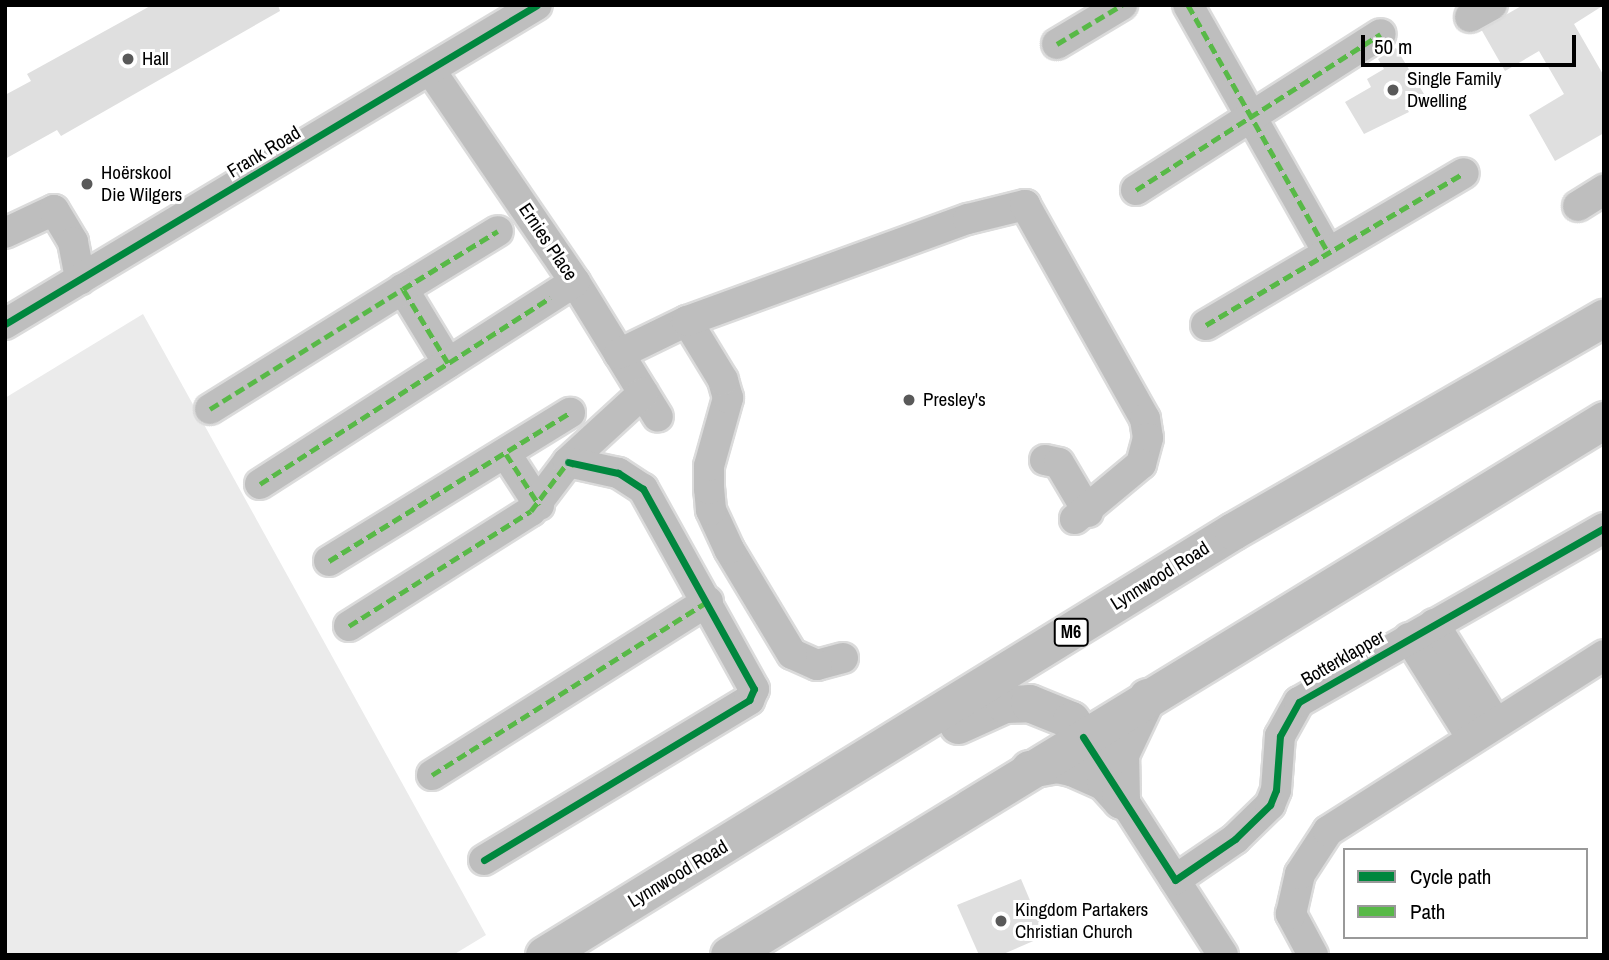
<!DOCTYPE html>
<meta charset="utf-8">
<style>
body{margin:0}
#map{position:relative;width:1609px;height:960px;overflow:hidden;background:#fff;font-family:"Archivo Narrow",sans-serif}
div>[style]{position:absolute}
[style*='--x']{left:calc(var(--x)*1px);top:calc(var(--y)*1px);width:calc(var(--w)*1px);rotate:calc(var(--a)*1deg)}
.green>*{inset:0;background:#ebebeb}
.building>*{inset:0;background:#dfdfdf}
.roads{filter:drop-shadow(2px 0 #dbdbdb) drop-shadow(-2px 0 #dbdbdb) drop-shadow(0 2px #dbdbdb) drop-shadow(0 -2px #dbdbdb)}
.minor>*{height:30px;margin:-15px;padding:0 15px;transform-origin:15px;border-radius:15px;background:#bebebe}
.major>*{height:37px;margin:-18.5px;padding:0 18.5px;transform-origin:18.5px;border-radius:18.5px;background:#bebebe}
.quiet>*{height:5px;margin-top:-2.5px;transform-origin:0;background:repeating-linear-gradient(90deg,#58b947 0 10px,transparent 0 15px)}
.cycleway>*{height:7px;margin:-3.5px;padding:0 3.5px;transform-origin:3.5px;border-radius:3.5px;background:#00873e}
.dots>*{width:19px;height:19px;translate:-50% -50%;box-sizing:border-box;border:4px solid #fff;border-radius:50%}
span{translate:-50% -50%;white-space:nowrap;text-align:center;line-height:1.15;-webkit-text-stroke:6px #fff;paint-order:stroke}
.shield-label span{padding:2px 5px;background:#fff;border:2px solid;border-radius:5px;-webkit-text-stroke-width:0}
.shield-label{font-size:18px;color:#000;font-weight:700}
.poi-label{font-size:19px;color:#000}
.left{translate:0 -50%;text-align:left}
.street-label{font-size:19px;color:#000}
.frame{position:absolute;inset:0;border:7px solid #000;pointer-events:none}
.legend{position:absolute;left:1343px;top:848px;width:245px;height:91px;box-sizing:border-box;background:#fff;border:2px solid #999;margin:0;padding:9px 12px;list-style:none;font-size:21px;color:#000}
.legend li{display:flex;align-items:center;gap:14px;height:35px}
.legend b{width:35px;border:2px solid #999}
.scale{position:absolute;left:1361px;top:35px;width:215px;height:32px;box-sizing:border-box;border:4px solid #000;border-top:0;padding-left:9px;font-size:21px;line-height:24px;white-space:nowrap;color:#000;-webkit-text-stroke:5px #fff;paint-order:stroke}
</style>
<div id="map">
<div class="green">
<i style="clip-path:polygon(143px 314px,486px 935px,453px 955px,5px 955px,5px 398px)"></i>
</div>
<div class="building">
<i style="clip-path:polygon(152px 5px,278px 5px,280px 11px,61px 136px,57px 130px,5px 159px,5px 95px,31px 81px,27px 74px)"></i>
<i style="clip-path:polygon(1523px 5px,1604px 5px,1574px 24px,1604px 76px,1604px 133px,1555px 161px,1529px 115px,1564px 94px,1539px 51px,1505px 71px,1481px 29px)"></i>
<i style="clip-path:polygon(1396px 48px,1424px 94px,1405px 105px,1409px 112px,1364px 134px,1345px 102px,1371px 87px,1367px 79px,1384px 69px,1378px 59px)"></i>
<i style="clip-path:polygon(1021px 879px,1045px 936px,1001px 955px,979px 955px,957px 905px)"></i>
</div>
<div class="roads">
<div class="minor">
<i style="--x:1188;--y:5;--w:283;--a:60.5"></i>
<i style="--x:1470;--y:17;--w:25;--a:-29"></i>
<i style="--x:1057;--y:44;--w:76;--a:-31"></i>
<i style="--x:431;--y:71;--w:255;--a:55.7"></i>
<i style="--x:575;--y:282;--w:158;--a:58.4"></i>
<i style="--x:1136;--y:190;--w:290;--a:-32.5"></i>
<i style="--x:1578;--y:206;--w:31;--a:-32"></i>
<i style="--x:5;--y:233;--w:54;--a:-25.1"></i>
<i style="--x:54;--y:210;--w:37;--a:59"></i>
<i style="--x:73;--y:242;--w:38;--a:79"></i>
<i style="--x:5;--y:324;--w:620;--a:-30.95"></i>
<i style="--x:1206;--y:325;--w:299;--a:-30.5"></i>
<i style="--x:619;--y:354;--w:76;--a:-25.9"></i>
<i style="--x:448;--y:363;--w:87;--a:-121.3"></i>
<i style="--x:403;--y:289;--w:111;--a:-31.4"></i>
<i style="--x:210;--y:409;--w:227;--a:-31.9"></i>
<i style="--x:506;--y:454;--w:61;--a:57.1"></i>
<i style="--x:1045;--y:460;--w:14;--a:12"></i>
<i style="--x:1059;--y:463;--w:57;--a:59.4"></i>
<i style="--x:260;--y:484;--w:374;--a:-32.7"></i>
<i style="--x:329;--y:561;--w:283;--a:-31.6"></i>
<i style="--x:1434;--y:624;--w:115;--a:58.1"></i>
<i style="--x:349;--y:626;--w:215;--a:-32.3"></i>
<i style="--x:531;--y:511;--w:61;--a:-52.9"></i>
<i style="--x:568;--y:462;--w:102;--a:-42.6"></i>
<i style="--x:1409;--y:638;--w:117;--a:57.9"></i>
<i style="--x:843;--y:658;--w:27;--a:165"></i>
<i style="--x:817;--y:665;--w:27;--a:-156"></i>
<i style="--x:792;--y:654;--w:122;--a:-121"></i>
<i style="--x:729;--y:549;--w:43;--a:-114.8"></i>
<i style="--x:711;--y:510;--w:21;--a:-95"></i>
<i style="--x:709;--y:489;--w:23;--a:-90"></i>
<i style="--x:709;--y:466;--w:71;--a:-74.4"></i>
<i style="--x:728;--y:398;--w:19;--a:-106"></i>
<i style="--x:723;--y:380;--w:69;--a:-121.4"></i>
<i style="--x:687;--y:321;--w:299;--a:-20"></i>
<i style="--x:968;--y:219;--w:59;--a:-13.8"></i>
<i style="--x:1025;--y:205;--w:245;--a:60.7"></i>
<i style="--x:1145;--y:419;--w:19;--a:81"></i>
<i style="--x:1148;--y:438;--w:27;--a:105"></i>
<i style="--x:1141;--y:464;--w:86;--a:140.2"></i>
<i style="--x:1083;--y:737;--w:259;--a:57.3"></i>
<i style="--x:432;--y:775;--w:326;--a:-32.2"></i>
<i style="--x:484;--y:860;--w:310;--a:-31.1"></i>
<i style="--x:749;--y:700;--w:12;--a:-66"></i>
<i style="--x:754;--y:689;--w:229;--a:-119"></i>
<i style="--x:643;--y:489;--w:30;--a:-147"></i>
<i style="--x:618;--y:473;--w:51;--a:-167.6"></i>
<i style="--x:1175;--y:880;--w:73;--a:-34.3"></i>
<i style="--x:1235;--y:839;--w:49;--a:-44.2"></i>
<i style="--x:1270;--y:805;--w:16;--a:-68"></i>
<i style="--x:1276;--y:790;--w:54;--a:-85.8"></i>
<i style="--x:1280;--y:736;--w:39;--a:-61"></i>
<i style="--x:1299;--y:702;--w:351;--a:-29.7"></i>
<i style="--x:1313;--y:955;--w:47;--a:-118.2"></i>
<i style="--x:1291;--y:914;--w:41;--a:-77.3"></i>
<i style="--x:1300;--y:874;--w:51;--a:-56.9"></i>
<i style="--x:1328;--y:831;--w:327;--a:-32.5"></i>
</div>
<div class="major">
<i style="--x:958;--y:725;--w:51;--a:-24.5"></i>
<i style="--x:1004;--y:704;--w:25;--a:-2"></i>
<i style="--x:1029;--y:703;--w:45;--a:22"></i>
<i style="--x:1071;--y:720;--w:21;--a:55"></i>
<i style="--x:1029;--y:769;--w:28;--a:-10"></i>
<i style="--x:1057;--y:764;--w:17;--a:13"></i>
<i style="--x:1074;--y:768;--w:34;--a:24"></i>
<i style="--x:1105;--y:782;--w:24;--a:48"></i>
<i style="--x:1121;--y:800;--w:46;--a:-91.2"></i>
<i style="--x:1120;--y:754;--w:63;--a:-64.7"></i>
<i style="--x:544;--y:955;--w:809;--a:-31.61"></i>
<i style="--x:1233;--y:531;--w:428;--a:-29.9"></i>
<i style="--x:729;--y:955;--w:1026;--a:-31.44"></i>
</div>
</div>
<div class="quiet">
<i style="--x:1188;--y:5;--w:283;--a:60.5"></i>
<i style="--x:1057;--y:44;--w:76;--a:-31"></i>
<i style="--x:1136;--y:190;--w:290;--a:-32.5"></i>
<i style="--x:1206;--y:325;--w:299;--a:-30.5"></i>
<i style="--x:448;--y:363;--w:87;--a:-121.3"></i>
<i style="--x:403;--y:289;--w:111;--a:-31.4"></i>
<i style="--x:210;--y:409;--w:227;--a:-31.9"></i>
<i style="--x:506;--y:454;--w:61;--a:57.1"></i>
<i style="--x:260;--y:484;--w:345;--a:-32.7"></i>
<i style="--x:329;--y:561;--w:283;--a:-31.6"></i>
<i style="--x:349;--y:626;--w:215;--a:-32.3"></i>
<i style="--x:531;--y:511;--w:61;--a:-52.9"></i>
<i style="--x:568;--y:462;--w:7;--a:27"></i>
<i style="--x:432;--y:775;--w:326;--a:-32.2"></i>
</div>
<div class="cycleway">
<i style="--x:5;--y:324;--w:620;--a:-30.95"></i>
<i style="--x:1083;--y:737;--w:170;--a:57.2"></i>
<i style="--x:1175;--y:880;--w:73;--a:-34.3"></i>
<i style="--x:1235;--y:839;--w:49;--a:-44.2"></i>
<i style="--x:1270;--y:805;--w:16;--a:-68"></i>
<i style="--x:1276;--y:790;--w:54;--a:-85.8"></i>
<i style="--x:1280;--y:736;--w:39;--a:-61"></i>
<i style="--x:1299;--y:702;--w:351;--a:-29.7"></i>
<i style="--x:484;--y:860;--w:310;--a:-31.1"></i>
<i style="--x:749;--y:700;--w:12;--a:-66"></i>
<i style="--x:754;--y:689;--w:229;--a:-119"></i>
<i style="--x:643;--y:489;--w:30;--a:-147"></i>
<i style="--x:618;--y:473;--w:51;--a:-167.6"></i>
</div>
<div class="dots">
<i style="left:128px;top:59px;background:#595959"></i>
<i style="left:1393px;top:90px;background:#595959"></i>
<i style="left:87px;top:184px;background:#595959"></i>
<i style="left:909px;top:400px;background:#595959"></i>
<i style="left:1001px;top:921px;background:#595959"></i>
</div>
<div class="shield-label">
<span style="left:1071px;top:632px">M6</span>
</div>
<div class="poi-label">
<span class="left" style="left:142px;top:59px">Hall</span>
<span class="left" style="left:1407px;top:90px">Single Family<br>Dwelling</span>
<span class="left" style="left:101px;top:184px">Hoërskool<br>Die Wilgers</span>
<span class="left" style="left:923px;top:400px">Presley's</span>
<span class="left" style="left:1015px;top:921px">Kingdom Partakers<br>Christian Church</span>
</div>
<div class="street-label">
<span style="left:264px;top:152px;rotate:-31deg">Frank Road</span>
<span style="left:548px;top:242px;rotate:56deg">Ernies Place</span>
<span style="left:1160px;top:576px;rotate:-32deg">Lynnwood Road</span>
<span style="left:1343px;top:658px;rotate:-30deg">Botterklapper</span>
<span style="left:678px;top:874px;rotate:-31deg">Lynnwood Road</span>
</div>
<div class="frame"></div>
<ul class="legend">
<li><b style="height:9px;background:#00873e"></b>Cycle path</li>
<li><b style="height:9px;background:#58b947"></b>Path</li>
</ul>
<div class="scale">50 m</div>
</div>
